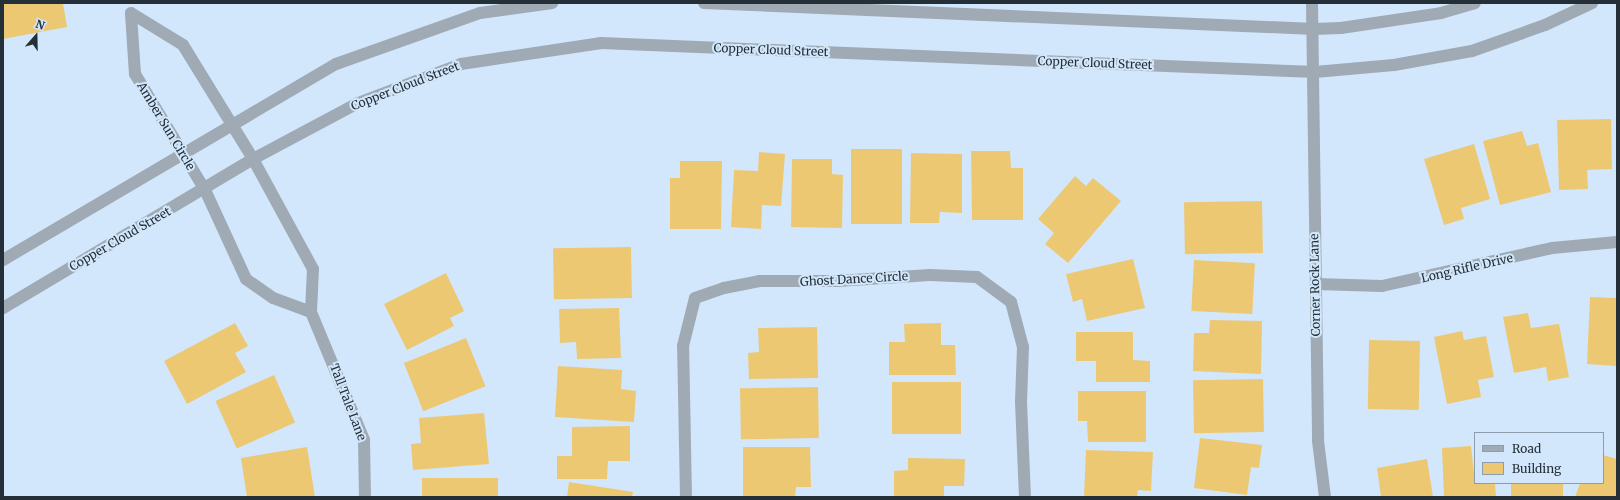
<!DOCTYPE html>
<style>
body{margin:0}
#map{position:relative;width:1620px;height:500px;overflow:hidden;background:#d2e7fb;font-family:Merriweather,serif}
div>[style]{position:absolute}
[style*='--x']{left:calc(var(--x)*1px);top:calc(var(--y)*1px);width:calc(var(--w)*1px);rotate:calc(var(--a)*1deg)}
.building>*{inset:0;background:#edc873;transform-origin:0 0}
.minor>*{height:12px;margin:-6px;padding:0 6px;transform-origin:6px;border-radius:6px;background:#9faab4}
span{translate:-50% -50%;white-space:nowrap;text-align:center;line-height:1.15;-webkit-text-stroke:4px #d2e7fb;paint-order:stroke}
.street-label{font-size:12px;color:#252f38}
.frame{position:absolute;inset:0;border:4px solid #252f38;pointer-events:none}
.legend{position:absolute;left:1474px;top:432px;width:130px;height:52px;box-sizing:border-box;background:#d2e7fb;border:1px solid #8d9dad;margin:0;padding:5px 7px;list-style:none;font-size:12px;color:#252f38}
.legend li{display:flex;align-items:center;gap:8px;height:20px}
.legend b{width:20px;border:1px solid #8d9dad}
.north{position:absolute;left:16px;top:16px;width:40px;height:40px;-webkit-text-stroke:3px #d2e7fb;paint-order:stroke;rotate:20deg;font-size:11px;font-weight:700;line-height:16px;text-align:center;color:#252f38}
.north::after{content:'';display:block;margin:auto;width:14px;height:18px;background:#252f38;clip-path:polygon(50% 0,100% 100%,50% 72%,0 100%)}
</style>
<div id="map">
<div class="building">
<i style="clip-path:polygon(3px 3px,63px 3px,67px 27px,3px 39px)"></i>
<i style="clip-path:polygon(1611px 119px,1612px 169px,1587px 170px,1588px 189px,1559px 190px,1557px 120px)"></i>
<i style="clip-path:polygon(1522px 131px,1527px 146px,1538px 143px,1551px 192px,1500px 205px,1483px 141px)"></i>
<i style="clip-path:polygon(1474px 144px,1490px 199px,1461px 208px,1464px 219px,1444px 225px,1424px 159px)"></i>
<i style="left:851px;top:149px;width:51px;height:75px"></i>
<i style="clip-path:polygon(971px 151px,1010px 151px,1011px 168px,1023px 168px,1023px 220px,972px 220px)"></i>
<i style="clip-path:polygon(759px 152px,785px 154px,781px 206px,762px 205px,761px 229px,731px 227px,734px 170px,758px 171px)"></i>
<i style="clip-path:polygon(911px 153px,962px 154px,962px 213px,940px 212px,939px 223px,910px 223px)"></i>
<i style="clip-path:polygon(792px 159px,832px 159px,832px 174px,843px 175px,842px 228px,791px 227px)"></i>
<i style="clip-path:polygon(680px 161px,722px 161px,721px 229px,670px 229px,670px 178px,680px 178px)"></i>
<i style="clip-path:polygon(1075px 176px,1086px 186px,1093px 178px,1121px 201px,1068px 263px,1045px 244px,1054px 233px,1038px 219px)"></i>
<i style="left:1262px;top:201px;width:52px;height:78px;rotate:89deg"></i>
<i style="left:631px;top:247px;width:51px;height:78px;rotate:89deg"></i>
<i style="clip-path:polygon(1133px 259px,1145px 308px,1087px 321px,1082px 299px,1073px 302px,1066px 274px)"></i>
<i style="left:1194px;top:260px;width:61px;height:51px;rotate:3deg"></i>
<i style="clip-path:polygon(446px 273px,464px 311px,450px 318px,454px 326px,407px 350px,384px 304px)"></i>
<i style="clip-path:polygon(1590px 297px,1616px 298px,1617px 366px,1587px 364px)"></i>
<i style="clip-path:polygon(619px 308px,621px 358px,577px 359px,576px 342px,560px 343px,559px 309px)"></i>
<i style="clip-path:polygon(1528px 313px,1531px 328px,1559px 324px,1569px 377px,1548px 381px,1546px 367px,1514px 373px,1503px 317px)"></i>
<i style="clip-path:polygon(1210px 320px,1262px 321px,1261px 374px,1193px 371px,1194px 333px,1209px 333px)"></i>
<i style="clip-path:polygon(235px 323px,248px 346px,235px 353px,246px 372px,187px 404px,164px 361px)"></i>
<i style="clip-path:polygon(941px 323px,941px 345px,955px 345px,956px 375px,889px 375px,889px 342px,905px 342px,904px 324px)"></i>
<i style="clip-path:polygon(817px 327px,818px 378px,749px 379px,748px 353px,759px 352px,758px 328px)"></i>
<i style="clip-path:polygon(1462px 331px,1464px 340px,1486px 336px,1494px 377px,1478px 380px,1481px 397px,1447px 404px,1434px 337px)"></i>
<i style="clip-path:polygon(1076px 332px,1133px 332px,1133px 360px,1150px 361px,1150px 382px,1096px 382px,1096px 361px,1076px 361px)"></i>
<i style="left:466px;top:338px;width:52px;height:67px;rotate:68deg"></i>
<i style="left:1369px;top:340px;width:51px;height:69px;rotate:1deg"></i>
<i style="clip-path:polygon(558px 366px,622px 370px,621px 389px,636px 391px,634px 422px,555px 417px)"></i>
<i style="left:274px;top:375px;width:52px;height:64px;rotate:66deg"></i>
<i style="left:1263px;top:379px;width:53px;height:70px;rotate:89deg"></i>
<i style="left:961px;top:382px;width:52px;height:69px;rotate:90deg"></i>
<i style="left:818px;top:387px;width:51px;height:78px;rotate:89deg"></i>
<i style="clip-path:polygon(1078px 391px,1146px 391px,1146px 442px,1088px 442px,1087px 421px,1078px 421px)"></i>
<i style="clip-path:polygon(484px 413px,489px 464px,413px 470px,411px 444px,421px 443px,419px 418px)"></i>
<i style="clip-path:polygon(630px 426px,630px 461px,608px 461px,607px 479px,557px 479px,557px 456px,572px 456px,572px 427px)"></i>
<i style="clip-path:polygon(1200px 438px,1262px 445px,1259px 468px,1251px 467px,1247px 495px,1194px 488px)"></i>
<i style="clip-path:polygon(1471px 446px,1475px 483px,1495px 483px,1496px 497px,1444px 497px,1442px 448px)"></i>
<i style="clip-path:polygon(307px 447px,315px 497px,247px 497px,241px 458px)"></i>
<i style="clip-path:polygon(743px 447px,810px 447px,811px 487px,796px 487px,795px 497px,743px 497px)"></i>
<i style="clip-path:polygon(1086px 450px,1153px 452px,1151px 491px,1138px 490px,1137px 497px,1084px 497px)"></i>
<i style="clip-path:polygon(1603px 455px,1617px 459px,1617px 497px,1575px 497px,1580px 483px,1603px 483px)"></i>
<i style="clip-path:polygon(908px 458px,965px 459px,964px 486px,944px 486px,944px 497px,894px 497px,894px 471px,908px 470px)"></i>
<i style="clip-path:polygon(1427px 459px,1433px 497px,1381px 497px,1377px 468px)"></i>
<i style="left:498px;top:478px;width:19px;height:76px;rotate:90deg"></i>
<i style="clip-path:polygon(569px 482px,633px 492px,632px 497px,567px 497px)"></i>
<i style="left:1511px;top:483px;width:52px;height:14px"></i>
</div>
<div class="minor">
<i style="--x:704;--y:3;--w:611;--a:2.44"></i>
<i style="--x:1314;--y:29;--w:27;--a:-2"></i>
<i style="--x:1341;--y:28;--w:101;--a:-8.5"></i>
<i style="--x:1441;--y:13;--w:35;--a:-16"></i>
<i style="--x:1312;--y:3;--w:438;--a:89.2"></i>
<i style="--x:1318;--y:441;--w:56;--a:82.9"></i>
<i style="--x:3;--y:260;--w:386;--a:-30.5"></i>
<i style="--x:336;--y:64;--w:153;--a:-19.5"></i>
<i style="--x:480;--y:13;--w:73;--a:-7.9"></i>
<i style="--x:1316;--y:284;--w:66;--a:1.7"></i>
<i style="--x:1382;--y:286;--w:174;--a:-12.6"></i>
<i style="--x:1552;--y:248;--w:65;--a:-5.3"></i>
<i style="--x:3;--y:308;--w:291;--a:-30.8"></i>
<i style="--x:253;--y:159;--w:119;--a:-28.1"></i>
<i style="--x:358;--y:103;--w:110;--a:-20.7"></i>
<i style="--x:461;--y:64;--w:142;--a:-8.5"></i>
<i style="--x:601;--y:43;--w:715;--a:2.33"></i>
<i style="--x:1315;--y:72;--w:79;--a:-5.1"></i>
<i style="--x:1394;--y:65;--w:79;--a:-10.2"></i>
<i style="--x:1472;--y:51;--w:77;--a:-19.6"></i>
<i style="--x:1545;--y:25;--w:52;--a:-25.1"></i>
<i style="--x:311;--y:312;--w:40;--a:-159.8"></i>
<i style="--x:273;--y:298;--w:33;--a:-145"></i>
<i style="--x:246;--y:279;--w:98;--a:-114.7"></i>
<i style="--x:205;--y:190;--w:135;--a:-121.1"></i>
<i style="--x:135;--y:74;--w:61;--a:-93.8"></i>
<i style="--x:131;--y:13;--w:61;--a:31.6"></i>
<i style="--x:183;--y:45;--w:134;--a:58.4"></i>
<i style="--x:253;--y:159;--w:125;--a:61.4"></i>
<i style="--x:313;--y:269;--w:43;--a:92.7"></i>
<i style="--x:311;--y:312;--w:139;--a:67.5"></i>
<i style="--x:364;--y:440;--w:57;--a:89"></i>
<i style="--x:686;--y:497;--w:151;--a:-91.1"></i>
<i style="--x:683;--y:346;--w:49;--a:-76"></i>
<i style="--x:695;--y:298;--w:31;--a:-19"></i>
<i style="--x:724;--y:288;--w:36;--a:-11"></i>
<i style="--x:759;--y:281;--w:78;--a:0"></i>
<i style="--x:837;--y:281;--w:93;--a:-3.7"></i>
<i style="--x:930;--y:275;--w:47;--a:2.4"></i>
<i style="--x:977;--y:277;--w:42;--a:36.3"></i>
<i style="--x:1011;--y:302;--w:47;--a:75.1"></i>
<i style="--x:1023;--y:347;--w:55;--a:92.1"></i>
<i style="--x:1021;--y:402;--w:95;--a:87.6"></i>
</div>
<div class="street-label">
<span style="left:771px;top:50px;rotate:2deg">Copper Cloud Street</span>
<span style="left:1095px;top:63px;rotate:2deg">Copper Cloud Street</span>
<span style="left:405px;top:86px;rotate:-21deg">Copper Cloud Street</span>
<span style="left:166px;top:126px;rotate:59deg">Amber Sun Circle</span>
<span style="left:120px;top:239px;rotate:-30deg">Copper Cloud Street</span>
<span style="left:1467px;top:268px;rotate:-13deg">Long Rifle Drive</span>
<span style="left:854px;top:279px;rotate:-3deg">Ghost Dance Circle</span>
<span style="left:1315px;top:285px;rotate:-91deg">Corner Rock Lane</span>
<span style="left:348px;top:402px;rotate:69deg">Tall Tale Lane</span>
</div>
<div class="frame"></div>
<ul class="legend">
<li><b style="height:5px;background:#9faab4"></b>Road</li>
<li><b style="height:11px;background:#edc873"></b>Building</li>
</ul>
<div class="north">N</div>
</div>
